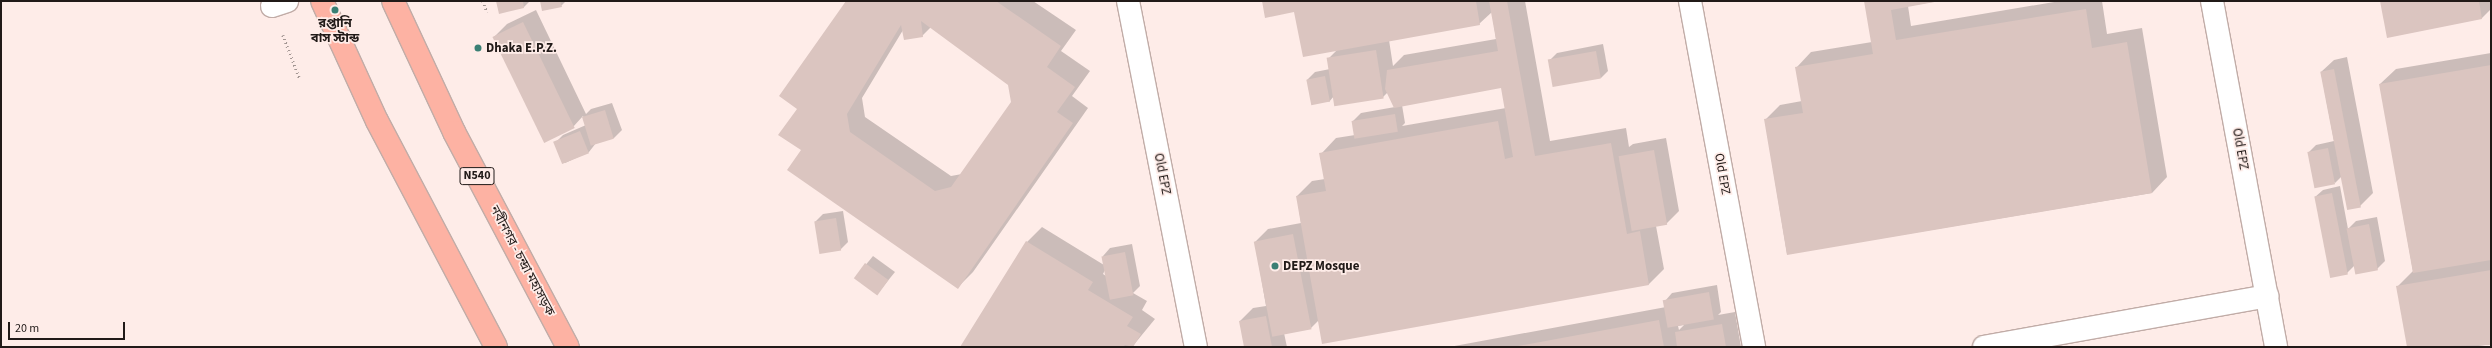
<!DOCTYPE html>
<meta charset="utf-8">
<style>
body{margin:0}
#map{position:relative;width:2492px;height:348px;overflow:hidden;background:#feece8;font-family:"Source Sans 3","Noto Sans Bengali",sans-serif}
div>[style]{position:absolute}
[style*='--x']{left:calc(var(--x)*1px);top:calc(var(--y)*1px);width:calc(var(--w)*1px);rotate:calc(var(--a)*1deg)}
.shadow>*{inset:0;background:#0003}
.building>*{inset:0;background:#dbc5c0;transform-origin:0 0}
.path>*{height:2.5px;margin-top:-1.25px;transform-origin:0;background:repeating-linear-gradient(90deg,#a39693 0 1px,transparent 0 4px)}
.roads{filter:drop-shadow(1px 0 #c1aca7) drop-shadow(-1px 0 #c1aca7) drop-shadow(0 1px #c1aca7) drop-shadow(0 -1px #c1aca7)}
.minor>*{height:22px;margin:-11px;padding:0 11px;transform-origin:11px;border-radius:11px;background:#fff}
.highway>*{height:22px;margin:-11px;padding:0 11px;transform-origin:11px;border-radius:11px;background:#fdb2a3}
.dots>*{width:11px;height:11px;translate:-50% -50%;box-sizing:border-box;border:2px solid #feece8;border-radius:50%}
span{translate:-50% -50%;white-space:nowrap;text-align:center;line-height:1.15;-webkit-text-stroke:3.5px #feece8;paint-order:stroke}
.shield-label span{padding:1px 3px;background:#feece8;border:1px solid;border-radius:3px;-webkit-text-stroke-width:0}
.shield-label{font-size:12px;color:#211a18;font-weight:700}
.poi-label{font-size:13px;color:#211a18;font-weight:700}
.left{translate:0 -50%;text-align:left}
.street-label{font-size:13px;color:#211a18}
.frame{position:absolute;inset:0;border:2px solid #211a18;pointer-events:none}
.scale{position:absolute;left:8px;top:322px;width:117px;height:18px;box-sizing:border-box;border:2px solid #211a18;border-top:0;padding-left:5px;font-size:12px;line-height:14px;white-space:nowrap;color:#211a18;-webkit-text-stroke:3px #feece8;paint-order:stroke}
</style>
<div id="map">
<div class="shadow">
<i style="clip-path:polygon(497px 1px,530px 1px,524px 7px)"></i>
<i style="clip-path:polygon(541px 1px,566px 1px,561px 6px)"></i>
<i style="clip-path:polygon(evenodd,847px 1px,1033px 1px,1076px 30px,1061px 51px,1090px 71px,1072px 96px,1088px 108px,973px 272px,958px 287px,802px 150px,798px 108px,847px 1px,931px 27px,1009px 84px,1012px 102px,962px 174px,951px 176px,865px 117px,862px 98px,903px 30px,922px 36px,931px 27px)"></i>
<i style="clip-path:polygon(evenodd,1263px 1px,1525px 1px,1550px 141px,1626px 128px,1629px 147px,1633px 144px,1666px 138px,1679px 211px,1666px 224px,1656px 226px,1664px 269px,1649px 284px,1319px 320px,1311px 328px,1284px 333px,1287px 347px,1245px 347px,1240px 321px,1253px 308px,1266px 306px,1255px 242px,1268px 229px,1301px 223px,1297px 196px,1312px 181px,1325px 179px,1321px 154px,1336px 138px,1355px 135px,1353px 121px,1361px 113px,1395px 107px,1388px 92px,1383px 97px,1334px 96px,1329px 102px,1307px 80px,1315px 72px,1330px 69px,1328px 59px,1337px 50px,1295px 11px,1263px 1px,1492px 12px,1496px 39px,1404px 55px,1393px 66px,1389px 40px,1479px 24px,1492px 12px,1263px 1px,1502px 87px,1506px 108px,1402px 126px,1405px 123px,1402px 105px,1502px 87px)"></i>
<i style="clip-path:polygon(1865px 1px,1939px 1px,1908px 6px,1911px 26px,2060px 1px,2102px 1px,2107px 34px,2142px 28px,2167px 177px,2152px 193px,1787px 254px,1765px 120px,1780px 105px,1802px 101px,1796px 68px,1811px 52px,1872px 42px)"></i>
<i style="clip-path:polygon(2381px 1px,2491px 1px,2491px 9px,2482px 18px,2388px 37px)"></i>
<i style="clip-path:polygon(536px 10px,586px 114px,591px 109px,612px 103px,622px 130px,614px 138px,596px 143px,589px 152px,565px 163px,555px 143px,563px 135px,586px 125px,583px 116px,573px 127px,494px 37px,507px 24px)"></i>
<i style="clip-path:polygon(1603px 44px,1608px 71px,1601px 78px,1549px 61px,1557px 53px)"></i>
<i style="clip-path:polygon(2491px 53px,2491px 344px,2473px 347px,2408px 347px,2397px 287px,2413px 271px,2380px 84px,2396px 69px)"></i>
<i style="clip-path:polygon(2347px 57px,2373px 193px,2360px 206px,2341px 177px,2335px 183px,2308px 153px,2316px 145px,2334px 141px,2321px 72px,2334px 60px)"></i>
<i style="clip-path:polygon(2340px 186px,2348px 229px,2356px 221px,2377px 217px,2385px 261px,2377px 269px,2355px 265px,2347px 273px,2315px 197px,2323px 190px)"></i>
<i style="clip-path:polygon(843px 211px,848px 242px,840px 250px,815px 222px,823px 214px)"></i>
<i style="clip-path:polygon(evenodd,1042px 227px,1104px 265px,1103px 256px,1110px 248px,1132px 244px,1140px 286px,1133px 293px,1147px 301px,1142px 310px,1155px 319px,1132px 347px,961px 347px,1027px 242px,1042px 227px,1105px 270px,1106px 276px,1103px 274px,1105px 270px)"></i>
<i style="clip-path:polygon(873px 256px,895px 272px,878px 293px,855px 278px)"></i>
<i style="clip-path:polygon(evenodd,1717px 285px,1721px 312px,1718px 315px,1735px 312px,1741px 347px,1449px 347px,1666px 307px,1665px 301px,1672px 293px,1717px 285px,1684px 325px,1679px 330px,1678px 326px,1684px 325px)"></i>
</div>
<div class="building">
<i style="clip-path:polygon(496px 1px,523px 1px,524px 8px,499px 14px)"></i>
<i style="clip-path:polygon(540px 1px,560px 1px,562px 7px,542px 11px)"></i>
<i style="clip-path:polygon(evenodd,846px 1px,996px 1px,1061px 46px,1047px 67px,1075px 87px,1057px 112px,1073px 123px,958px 289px,787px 170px,801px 150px,778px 135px,797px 109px,779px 96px,846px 1px,921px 21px,1008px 85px,1011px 102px,951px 187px,935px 191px,850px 132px,847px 114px,901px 25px,904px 40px,923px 37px,921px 21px)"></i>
<i style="clip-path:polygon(1262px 1px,1476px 1px,1480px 25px,1303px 57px,1294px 12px,1265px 18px)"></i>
<i style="clip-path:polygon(1489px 1px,1507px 1px,1535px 156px,1611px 143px,1627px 234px,1640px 231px,1649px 285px,1322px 344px,1296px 196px,1326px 191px,1319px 153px,1498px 121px,1505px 159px,1513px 157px,1501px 88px,1394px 108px,1385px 89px,1387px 70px,1498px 51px)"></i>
<i style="clip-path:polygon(1864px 1px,1940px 1px,1891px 10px,1896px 40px,2086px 9px,2092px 48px,2127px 42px,2152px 193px,1787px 255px,1764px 119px,1803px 113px,1795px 67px,1873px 54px)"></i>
<i style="clip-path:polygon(2380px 1px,2479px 1px,2482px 19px,2387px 38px)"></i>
<i style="left:523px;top:22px;width:118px;height:34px;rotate:64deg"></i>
<i style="left:1376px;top:50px;width:49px;height:50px;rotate:81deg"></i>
<i style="left:1596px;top:51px;width:28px;height:49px;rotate:80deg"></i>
<i style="clip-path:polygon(2491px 65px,2491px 260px,2413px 273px,2379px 84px)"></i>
<i style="left:2334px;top:69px;width:141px;height:14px;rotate:79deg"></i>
<i style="left:1325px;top:76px;width:26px;height:19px;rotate:79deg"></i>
<i style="left:605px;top:110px;width:30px;height:24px;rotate:73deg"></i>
<i style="left:1395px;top:114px;width:18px;height:44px;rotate:81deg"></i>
<i style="left:580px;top:131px;width:24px;height:29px;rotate:68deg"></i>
<i style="left:2328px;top:148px;width:37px;height:21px;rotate:79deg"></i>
<i style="left:1654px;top:150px;width:76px;height:36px;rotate:80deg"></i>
<i style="left:2332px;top:193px;width:83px;height:18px;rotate:79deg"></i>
<i style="left:836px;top:218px;width:33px;height:22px;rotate:81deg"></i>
<i style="left:2369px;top:224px;width:47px;height:23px;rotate:79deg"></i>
<i style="left:1293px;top:234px;width:97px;height:40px;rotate:79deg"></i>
<i style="clip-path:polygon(1026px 241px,1093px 282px,1088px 290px,1133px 317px,1127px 326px,1141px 334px,1133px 347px,1125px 345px,1123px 347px,960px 347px)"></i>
<i style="left:1125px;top:252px;width:44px;height:24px;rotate:79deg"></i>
<i style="left:865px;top:263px;width:29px;height:19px;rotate:36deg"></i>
<i style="clip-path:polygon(2491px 270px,2491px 345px,2407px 347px,2396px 286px)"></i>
<i style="left:1709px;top:292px;width:28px;height:47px;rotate:80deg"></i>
<i style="clip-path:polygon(1266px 316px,1272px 347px,1244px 347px,1239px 321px)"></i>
<i style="clip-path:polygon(1659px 320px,1664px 347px,1518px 347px,1518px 346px)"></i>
<i style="clip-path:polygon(1722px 324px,1726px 347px,1677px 347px,1675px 332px)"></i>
</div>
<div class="path">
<i style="--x:483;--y:1;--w:12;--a:70"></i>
<i style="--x:283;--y:35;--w:47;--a:68.9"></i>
</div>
<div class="roads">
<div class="minor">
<i style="--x:1128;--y:1;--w:353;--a:78.9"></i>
<i style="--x:1690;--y:1;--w:352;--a:79.5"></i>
<i style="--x:2212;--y:1;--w:352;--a:79.5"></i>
<i style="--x:272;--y:6;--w:16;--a:-18"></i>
<i style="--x:1984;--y:347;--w:288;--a:-10.2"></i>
</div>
<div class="highway">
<i style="--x:322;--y:1;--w:132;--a:65.4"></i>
<i style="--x:377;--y:121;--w:255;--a:62.2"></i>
<i style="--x:393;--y:1;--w:145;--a:65"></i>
<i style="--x:454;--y:132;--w:243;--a:62.1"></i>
</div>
</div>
<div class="dots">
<i style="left:335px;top:10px;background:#3a7f74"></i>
<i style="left:478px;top:48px;background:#3a7f74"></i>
<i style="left:1275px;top:266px;background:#3a7f74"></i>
</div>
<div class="shield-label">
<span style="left:477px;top:176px">N540</span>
</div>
<div class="poi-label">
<span style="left:335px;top:31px">রপ্তানি<br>বাস স্টান্ড</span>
<span class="left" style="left:486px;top:48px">Dhaka E.P.Z.</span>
<span class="left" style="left:1283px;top:266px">DEPZ Mosque</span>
</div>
<div class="street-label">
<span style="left:2240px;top:149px;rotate:80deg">Old EPZ</span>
<span style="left:1162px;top:174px;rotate:79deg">Old EPZ</span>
<span style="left:1722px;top:174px;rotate:80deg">Old EPZ</span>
<span style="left:522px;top:261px;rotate:62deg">নবীনগর - চন্দ্রা মহাসড়ক</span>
</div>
<div class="frame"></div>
<div class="scale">20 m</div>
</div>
